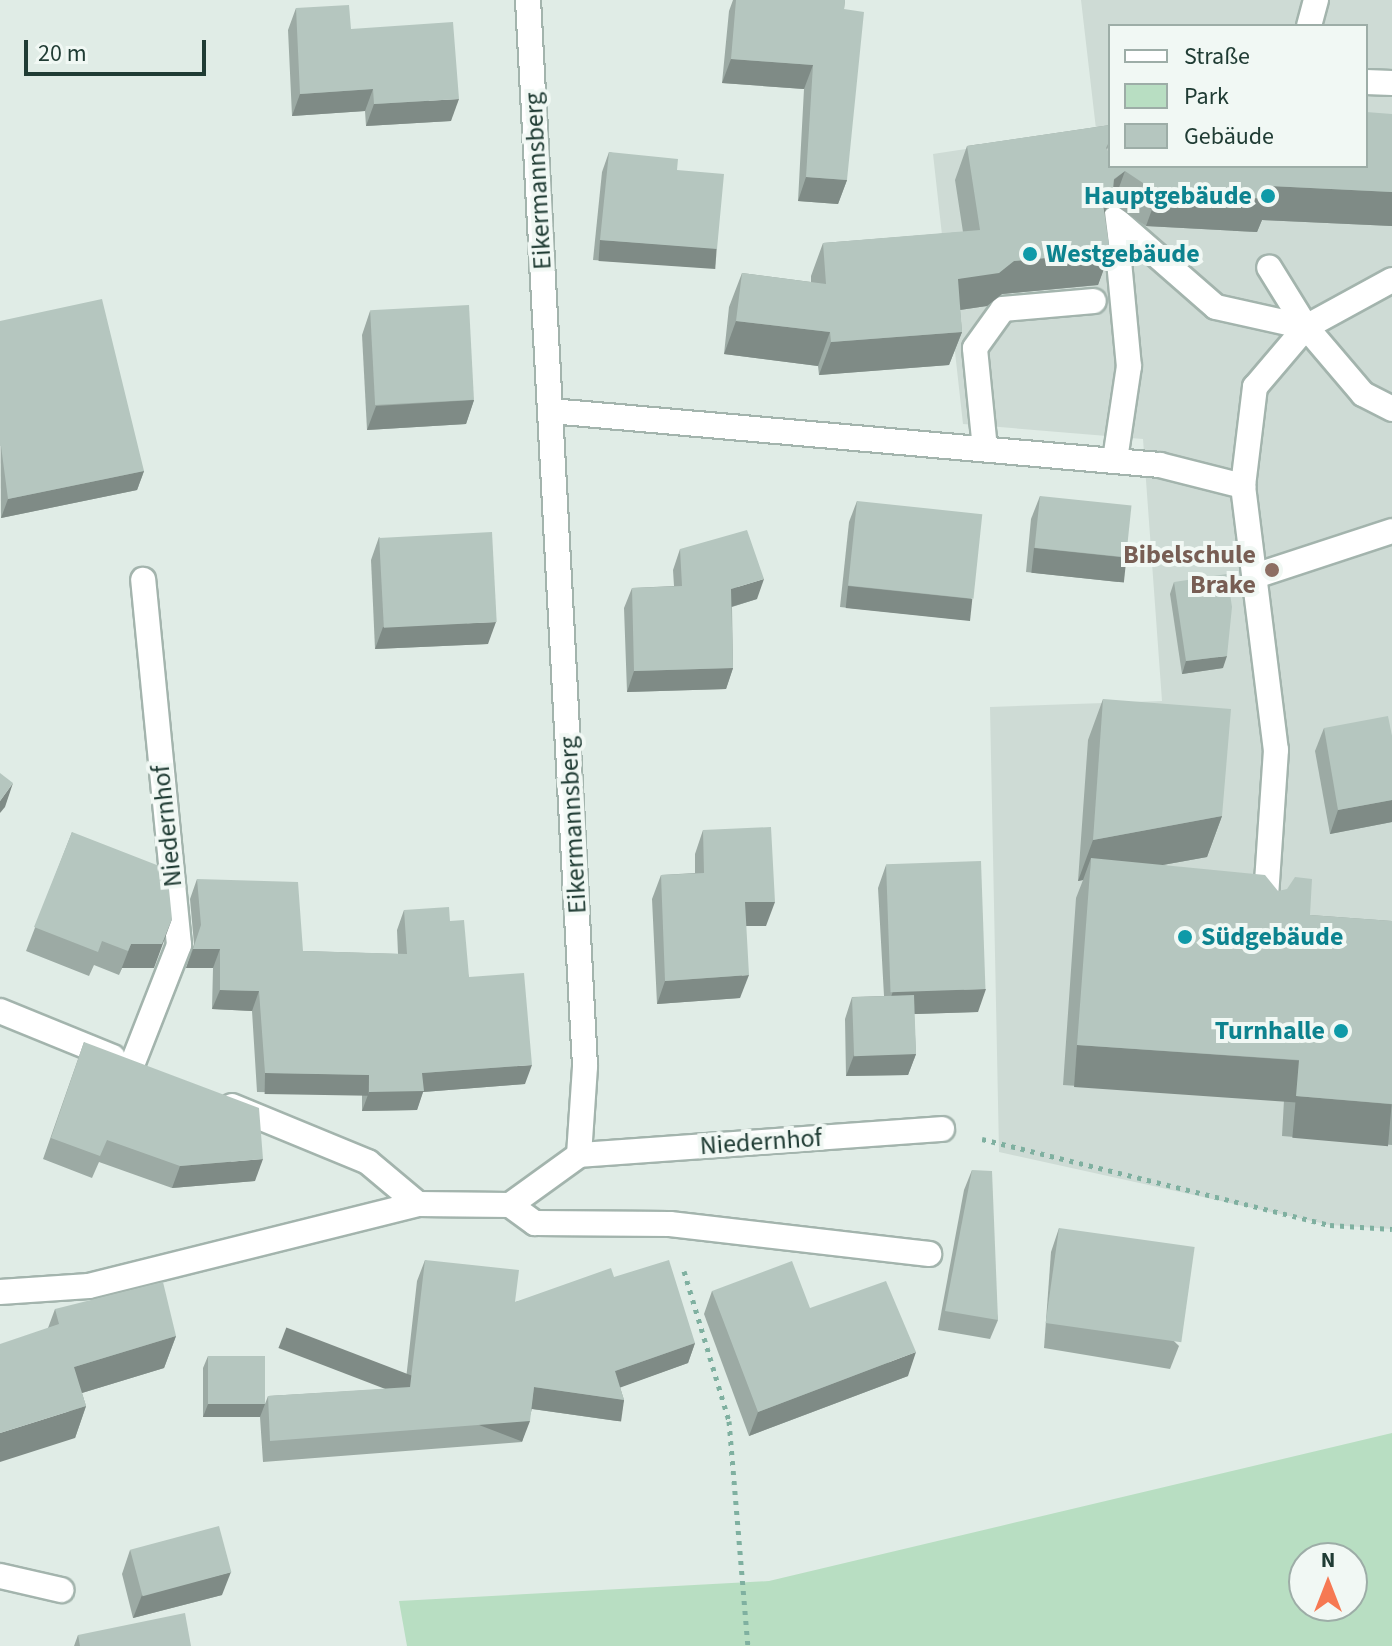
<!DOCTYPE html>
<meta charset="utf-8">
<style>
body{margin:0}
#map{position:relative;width:1392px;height:1646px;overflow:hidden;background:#e0ece6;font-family:"Source Sans 3",sans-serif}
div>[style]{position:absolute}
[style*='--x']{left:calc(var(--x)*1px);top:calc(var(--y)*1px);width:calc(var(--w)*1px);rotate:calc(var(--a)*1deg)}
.built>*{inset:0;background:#cedbd5}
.green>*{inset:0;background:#b8dec2}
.path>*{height:5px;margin-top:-2.5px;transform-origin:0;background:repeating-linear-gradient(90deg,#7fb0a0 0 4px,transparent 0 10px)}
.roads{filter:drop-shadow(2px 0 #a3b4ad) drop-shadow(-2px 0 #a3b4ad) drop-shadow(0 2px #a3b4ad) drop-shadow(0 -2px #a3b4ad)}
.service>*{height:24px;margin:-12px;padding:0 12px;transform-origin:12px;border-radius:12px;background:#fff}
.minor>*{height:24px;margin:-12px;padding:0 12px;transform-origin:12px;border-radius:12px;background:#fff}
.wall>*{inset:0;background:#9caaa4}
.shaded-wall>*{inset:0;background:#7f8b86;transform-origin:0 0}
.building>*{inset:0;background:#b5c6bf;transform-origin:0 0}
.dots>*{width:22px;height:22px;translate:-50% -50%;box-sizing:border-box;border:4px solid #f1f8f4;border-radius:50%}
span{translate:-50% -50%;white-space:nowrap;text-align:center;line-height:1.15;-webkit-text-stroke:8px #f1f8f4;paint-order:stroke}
.street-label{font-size:26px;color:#203c34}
.culture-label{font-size:26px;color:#0d838f;font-weight:700}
.right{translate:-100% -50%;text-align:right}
.left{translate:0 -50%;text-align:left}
.education-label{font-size:26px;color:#785e54;font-weight:700}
.legend{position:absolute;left:1108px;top:24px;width:260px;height:144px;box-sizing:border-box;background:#f1f8f4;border:2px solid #9dada7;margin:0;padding:10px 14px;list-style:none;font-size:24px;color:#203c34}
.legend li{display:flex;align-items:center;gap:16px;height:40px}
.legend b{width:40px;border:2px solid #9dada7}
.north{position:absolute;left:1288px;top:1542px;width:80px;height:80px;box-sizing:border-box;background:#f1f8f4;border:2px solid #9dada7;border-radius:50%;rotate:0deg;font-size:22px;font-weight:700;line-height:32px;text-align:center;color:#203c34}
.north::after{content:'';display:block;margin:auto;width:28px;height:36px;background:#f67953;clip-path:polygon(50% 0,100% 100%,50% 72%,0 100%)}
.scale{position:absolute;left:24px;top:40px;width:182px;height:36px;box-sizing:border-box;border:4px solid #203c34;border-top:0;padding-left:10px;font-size:24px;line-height:28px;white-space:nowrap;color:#203c34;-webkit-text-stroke:6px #f1f8f4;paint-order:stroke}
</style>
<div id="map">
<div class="built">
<i style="clip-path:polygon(evenodd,1081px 0,1392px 0,1392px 1229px,1330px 1225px,999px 1152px,990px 707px,1162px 701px,1143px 439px,963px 424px,933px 154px,1096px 129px,1081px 0,1110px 26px,1366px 26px,1366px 166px,1110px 166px,1110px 26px)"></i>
</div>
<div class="green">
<i style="clip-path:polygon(evenodd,1392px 1433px,1392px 1646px,407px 1646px,399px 1601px,769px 1581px,1392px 1433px,1304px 1558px,1352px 1558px,1352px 1606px,1304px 1606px,1304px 1558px)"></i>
</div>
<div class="path">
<i style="--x:982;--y:1139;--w:358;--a:13.9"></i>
<i style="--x:1330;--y:1225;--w:62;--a:3.7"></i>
<i style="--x:684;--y:1271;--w:157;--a:73.3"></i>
<i style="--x:729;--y:1421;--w:226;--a:85.2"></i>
</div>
<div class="roads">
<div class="service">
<i style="--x:1309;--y:26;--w:27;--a:-75"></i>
<i style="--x:1366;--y:82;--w:26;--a:2"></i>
<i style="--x:1115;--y:219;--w:134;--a:41.1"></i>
<i style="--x:1216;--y:307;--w:92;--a:12.5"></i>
<i style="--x:1306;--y:327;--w:70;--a:-121.7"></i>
<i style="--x:1115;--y:219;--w:148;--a:84.6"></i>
<i style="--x:1129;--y:366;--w:95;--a:98.5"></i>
<i style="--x:1306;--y:327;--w:88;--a:49.6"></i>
<i style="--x:1363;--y:394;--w:33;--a:27"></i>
<i style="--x:985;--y:449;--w:101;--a:-95.7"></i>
<i style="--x:975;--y:348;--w:48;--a:-54.3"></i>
<i style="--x:1003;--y:309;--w:91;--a:-5"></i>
<i style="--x:1160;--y:465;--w:86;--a:14.2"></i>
<i style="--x:1243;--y:486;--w:266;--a:82.9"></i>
<i style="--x:1276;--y:750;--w:161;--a:93.9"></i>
<i style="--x:1243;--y:486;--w:100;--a:-83.1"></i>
<i style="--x:1255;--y:387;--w:79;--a:-49.6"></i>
<i style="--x:1306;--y:327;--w:98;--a:-28.7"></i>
<i style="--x:1255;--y:576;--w:144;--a:-18.2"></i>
<i style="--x:132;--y:1065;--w:129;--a:-68.6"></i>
<i style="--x:179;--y:945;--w:367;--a:-95.6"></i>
<i style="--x:579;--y:1155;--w:364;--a:-4.1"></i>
<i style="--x:510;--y:1205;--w:31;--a:36"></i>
<i style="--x:535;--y:1223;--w:135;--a:0.4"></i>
<i style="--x:670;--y:1224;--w:261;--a:6.6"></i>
<i style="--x:0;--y:1576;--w:63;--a:12.9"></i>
</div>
<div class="minor">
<i style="--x:551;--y:411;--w:611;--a:5.07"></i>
<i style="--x:0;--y:1011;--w:122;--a:22.2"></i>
<i style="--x:418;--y:1204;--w:92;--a:0.6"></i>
<i style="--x:510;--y:1205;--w:85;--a:-35.9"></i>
<i style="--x:579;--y:1155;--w:89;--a:-86.1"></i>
<i style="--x:585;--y:1066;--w:1068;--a:-93.06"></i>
<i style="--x:0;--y:1292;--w:89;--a:-3.9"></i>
<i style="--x:89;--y:1286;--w:339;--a:-14"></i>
<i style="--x:418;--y:1204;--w:65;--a:-140"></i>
<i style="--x:368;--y:1162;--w:147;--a:-157.6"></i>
</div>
</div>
<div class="wall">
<i style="clip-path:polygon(733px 0,845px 0,844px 9px,847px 180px,838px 204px,798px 201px,804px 89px,722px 83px,729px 11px)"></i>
<i style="clip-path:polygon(296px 8px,351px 29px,451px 121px,366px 126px,365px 111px,292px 116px,288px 30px)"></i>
<i style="clip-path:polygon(1392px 114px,1392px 226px,1262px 220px,1257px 232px,1146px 226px,1113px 204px,1106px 209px,1105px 212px,1110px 252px,1098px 285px,1002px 294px,987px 306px,960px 310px,962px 332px,949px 365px,819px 375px,818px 366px,724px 354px,729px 307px,742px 273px,811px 282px,811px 276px,823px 243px,963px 232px,955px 180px,967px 146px,1110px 125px,1110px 142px,1107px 150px,1110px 166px)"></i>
<i style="clip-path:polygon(609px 152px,677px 170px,710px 268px,593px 260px,602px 172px)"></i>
<i style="clip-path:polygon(370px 311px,474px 400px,466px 424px,367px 430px,362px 335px)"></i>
<i style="clip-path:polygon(0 321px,144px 471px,137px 490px,1px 518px)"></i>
<i style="clip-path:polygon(1040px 496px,1126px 558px,1118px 582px,1026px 572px,1031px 519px)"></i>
<i style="clip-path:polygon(857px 501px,972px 599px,965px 620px,840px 607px,849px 522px)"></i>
<i style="clip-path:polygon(379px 537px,488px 644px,375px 649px,371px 560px)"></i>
<i style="clip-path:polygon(680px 549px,757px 599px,732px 607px,733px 668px,726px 689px,627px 692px,624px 608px,632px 588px,674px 586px,673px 570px)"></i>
<i style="clip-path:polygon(1174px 582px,1223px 668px,1182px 674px,1170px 594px)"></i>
<i style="clip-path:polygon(1103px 699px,1222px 816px,1207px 857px,1163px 865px,1278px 891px,1310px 915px,1392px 921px,1392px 1145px,1282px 1136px,1284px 1100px,1063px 1085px,1076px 898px,1083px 880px,1078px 881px,1088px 740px)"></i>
<i style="clip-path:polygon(1324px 728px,1392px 736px,1392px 822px,1330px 834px,1315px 751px)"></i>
<i style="clip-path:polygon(703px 830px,766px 926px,746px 926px,740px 998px,657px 1004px,652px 899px,661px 875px,695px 873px,695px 854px)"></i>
<i style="clip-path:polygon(72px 832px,154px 968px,122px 968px,119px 975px,94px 965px,89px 976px,26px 951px)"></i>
<i style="clip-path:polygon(886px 865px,978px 1012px,914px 1014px,916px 1054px,908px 1075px,846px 1076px,845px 1019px,852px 997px,884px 996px,878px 888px)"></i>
<i style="clip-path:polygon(197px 879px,303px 951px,398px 954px,397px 930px,404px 910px,450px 921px,469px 977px,525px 1084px,423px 1092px,417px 1110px,362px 1111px,362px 1094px,257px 1092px,252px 1011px,212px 1009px,213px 968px,186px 968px,194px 944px,190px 899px)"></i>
<i style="clip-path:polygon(84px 1042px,255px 1181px,172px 1188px,99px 1162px,92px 1178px,43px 1159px)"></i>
<i style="clip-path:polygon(972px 1170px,998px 1320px,990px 1339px,938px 1330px,964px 1190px)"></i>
<i style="clip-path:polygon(1059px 1228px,1179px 1346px,1170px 1369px,1044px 1348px,1051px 1252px)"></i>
<i style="clip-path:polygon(425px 1260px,515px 1302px,614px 1277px,695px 1343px,688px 1363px,620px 1387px,624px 1400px,617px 1421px,532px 1409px,522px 1442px,263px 1462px,260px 1417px,203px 1417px,203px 1368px,208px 1356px,265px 1404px,268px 1396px,405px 1388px,417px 1281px)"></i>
<i style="clip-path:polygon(712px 1291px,810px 1308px,908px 1376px,749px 1436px,704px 1314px)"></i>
<i style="clip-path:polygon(55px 1309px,176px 1336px,164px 1368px,82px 1393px,86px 1406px,75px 1438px,48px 1328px)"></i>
<i style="clip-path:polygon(130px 1550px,222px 1595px,133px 1618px,122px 1574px)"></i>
<i style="clip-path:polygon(78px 1635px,191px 1646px,74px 1646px)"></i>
</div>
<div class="shaded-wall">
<i style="clip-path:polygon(731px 59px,813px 65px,804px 89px,722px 83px)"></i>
<i style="clip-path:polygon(373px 89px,365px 111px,292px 116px,300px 94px)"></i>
<i style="clip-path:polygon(459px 99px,451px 121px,366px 126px,374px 104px)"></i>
<i style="clip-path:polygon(1125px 171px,1113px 204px,1106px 209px,1100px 224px,1101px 190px)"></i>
<i style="clip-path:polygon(806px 177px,847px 180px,838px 204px,798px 201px)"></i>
<i style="clip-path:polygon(1270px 186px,1392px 192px,1392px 226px,1262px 220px,1257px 232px,1146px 226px,1158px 193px)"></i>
<i style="left:600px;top:240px;width:117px;height:21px;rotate:4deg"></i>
<i style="clip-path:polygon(1110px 252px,1098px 285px,1002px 294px,987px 306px,946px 312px,958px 279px,1014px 261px)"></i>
<i style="clip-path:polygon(736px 321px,830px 332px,818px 366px,724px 354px)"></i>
<i style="clip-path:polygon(962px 332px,949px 365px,819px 375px,831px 342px)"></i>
<i style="clip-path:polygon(474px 400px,466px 424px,367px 430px,376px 406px)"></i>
<i style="clip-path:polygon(144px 471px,137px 490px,1px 518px,8px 499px)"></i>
<i style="left:1034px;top:548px;width:93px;height:25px;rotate:6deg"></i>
<i style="clip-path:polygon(764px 579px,757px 599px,724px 609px,731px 589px)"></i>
<i style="left:848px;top:586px;width:125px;height:22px;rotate:6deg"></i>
<i style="clip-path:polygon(496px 622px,488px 644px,375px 649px,383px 627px)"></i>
<i style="clip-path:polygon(1227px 656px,1223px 668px,1182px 674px,1186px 661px)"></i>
<i style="clip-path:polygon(733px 668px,726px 689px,627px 692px,634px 671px)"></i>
<i style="clip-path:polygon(13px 783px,5px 807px,0 813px,0 801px)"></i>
<i style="clip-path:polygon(1392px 800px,1392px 822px,1330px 834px,1338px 810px)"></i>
<i style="clip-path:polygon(1222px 816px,1207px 857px,1090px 878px,1091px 858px,1083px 880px,1078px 881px,1093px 840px)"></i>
<i style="clip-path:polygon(745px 902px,775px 902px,766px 926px,736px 926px)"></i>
<i style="clip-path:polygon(172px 919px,154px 968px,122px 968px,119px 975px,131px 944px)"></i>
<i style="clip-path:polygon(193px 949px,220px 949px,213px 968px,186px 968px)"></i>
<i style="clip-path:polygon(749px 975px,740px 998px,657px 1004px,665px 981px)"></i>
<i style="clip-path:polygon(986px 989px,978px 1012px,885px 1015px,893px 991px)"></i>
<i style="clip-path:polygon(220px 990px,259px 991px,252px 1011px,212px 1009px)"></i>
<i style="left:1077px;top:1045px;width:223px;height:42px;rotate:4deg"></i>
<i style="clip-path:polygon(916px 1054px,908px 1075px,846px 1076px,854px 1055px)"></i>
<i style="clip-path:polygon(532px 1065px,525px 1084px,423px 1092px,417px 1110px,362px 1111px,369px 1092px,422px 1073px)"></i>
<i style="left:265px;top:1073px;width:104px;height:21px;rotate:1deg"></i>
<i style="left:1296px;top:1096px;width:96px;height:42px;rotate:5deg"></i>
<i style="clip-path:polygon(263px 1159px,255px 1181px,172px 1188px,180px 1166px)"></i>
<i style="clip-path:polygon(176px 1336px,164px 1368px,62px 1399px,74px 1367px)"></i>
<i style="clip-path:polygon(695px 1343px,688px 1363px,608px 1392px,615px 1371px)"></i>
<i style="clip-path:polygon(916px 1352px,908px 1376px,749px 1436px,758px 1412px)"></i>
<i style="left:534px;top:1387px;width:91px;height:22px;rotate:8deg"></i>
<i style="clip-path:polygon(208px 1404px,265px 1404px,260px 1417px,203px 1417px)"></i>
<i style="clip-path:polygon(86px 1406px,75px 1438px,0 1462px,0 1433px)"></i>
<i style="left:530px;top:1421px;width:22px;height:261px;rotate:111deg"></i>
<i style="clip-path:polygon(231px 1572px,222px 1595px,133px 1618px,142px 1595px)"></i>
</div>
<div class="building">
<i style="clip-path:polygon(736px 0,845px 0,844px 9px,864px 12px,847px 180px,806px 177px,813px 65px,731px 59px)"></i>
<i style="clip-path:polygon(349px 5px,351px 29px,453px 22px,459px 99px,374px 104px,373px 89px,300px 94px,296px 8px)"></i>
<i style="clip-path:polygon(1366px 112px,1392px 114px,1392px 192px,1270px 186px,1269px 199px,1158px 193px,1125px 171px,1114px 179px,1113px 190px,1101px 190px,1110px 252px,1014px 261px,999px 273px,958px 279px,962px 332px,831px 342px,830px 332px,736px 321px,742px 273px,826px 284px,823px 243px,980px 230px,967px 146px,1110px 125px,1110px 140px,1106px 148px,1110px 154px,1110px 166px,1366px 166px)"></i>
<i style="clip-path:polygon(609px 152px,678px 159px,677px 170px,724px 174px,717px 249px,600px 240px)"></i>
<i style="clip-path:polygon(102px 299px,144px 471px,8px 499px,1px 446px,0 446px,0 321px)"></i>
<i style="left:469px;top:305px;width:95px;height:99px;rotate:87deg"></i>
<i style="left:1040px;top:496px;width:92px;height:52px;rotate:6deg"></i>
<i style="left:857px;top:501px;width:126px;height:85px;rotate:6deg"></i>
<i style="clip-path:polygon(747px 530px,764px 579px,731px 589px,733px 668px,634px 671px,632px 588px,682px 586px,680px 549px)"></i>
<i style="left:492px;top:532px;width:90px;height:113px;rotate:87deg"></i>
<i style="clip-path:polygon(1227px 574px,1232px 607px,1227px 656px,1186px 661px,1174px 582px)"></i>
<i style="clip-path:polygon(1103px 699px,1231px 709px,1222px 816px,1093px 840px)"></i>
<i style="clip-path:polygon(1388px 716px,1392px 736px,1392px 800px,1338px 810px,1324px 728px)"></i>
<i style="clip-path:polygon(0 773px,13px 783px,0 801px)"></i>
<i style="clip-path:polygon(771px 827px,775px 902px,745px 902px,749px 975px,665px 981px,661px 875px,704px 873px,703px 830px)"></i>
<i style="clip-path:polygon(72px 832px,167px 869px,172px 919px,162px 944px,131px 944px,128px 951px,102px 941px,98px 952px,34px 927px)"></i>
<i style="clip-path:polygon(1091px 858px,1265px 875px,1278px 891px,1287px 889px,1295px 877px,1312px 879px,1310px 915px,1392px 921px,1392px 1104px,1296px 1096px,1299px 1060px,1077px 1045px)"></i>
<i style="left:981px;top:861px;width:128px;height:95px;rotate:88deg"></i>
<i style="clip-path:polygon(197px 879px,298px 882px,303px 951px,407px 954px,404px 910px,449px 907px,450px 921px,464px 920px,469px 977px,524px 973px,532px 1065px,422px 1073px,424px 1091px,369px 1092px,369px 1075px,265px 1073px,259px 991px,220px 990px,220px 949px,193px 949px,201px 925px)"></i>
<i style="left:914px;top:995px;width:59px;height:62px;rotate:88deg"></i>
<i style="clip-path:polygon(84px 1042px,259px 1108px,263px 1159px,180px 1166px,107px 1140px,100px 1156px,51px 1138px)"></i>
<i style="clip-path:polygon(972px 1170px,992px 1171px,998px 1320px,945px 1311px)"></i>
<i style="left:1059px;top:1228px;width:137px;height:96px;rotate:8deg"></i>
<i style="clip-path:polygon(425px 1260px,519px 1270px,515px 1302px,611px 1268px,614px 1277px,669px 1260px,695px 1343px,615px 1371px,624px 1400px,534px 1387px,530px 1421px,270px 1441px,268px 1396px,410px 1387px)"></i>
<i style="clip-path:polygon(792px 1261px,810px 1308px,886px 1281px,916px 1352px,758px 1412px,712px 1291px)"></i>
<i style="clip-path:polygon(163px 1282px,176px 1336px,74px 1367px,86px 1406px,0 1433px,0 1344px,59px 1324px,55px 1309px)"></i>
<i style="left:208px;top:1356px;width:57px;height:48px"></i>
<i style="left:219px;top:1526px;width:48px;height:92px;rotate:75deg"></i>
<i style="clip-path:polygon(185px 1613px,191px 1646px,80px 1646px,78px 1635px)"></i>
</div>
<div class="dots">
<i style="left:1268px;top:196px;background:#0f9aa8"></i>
<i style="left:1030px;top:254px;background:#0f9aa8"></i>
<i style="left:1272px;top:570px;background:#8d6e63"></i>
<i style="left:1185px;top:937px;background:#0f9aa8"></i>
<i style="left:1341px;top:1031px;background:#0f9aa8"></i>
</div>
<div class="street-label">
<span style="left:538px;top:181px;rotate:-93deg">Eikermannsberg</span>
<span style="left:573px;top:825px;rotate:-93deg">Eikermannsberg</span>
<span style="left:167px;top:826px;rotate:-96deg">Niedernhof</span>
<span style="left:761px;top:1142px;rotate:-4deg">Niedernhof</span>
</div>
<div class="culture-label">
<span class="right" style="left:1252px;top:196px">Hauptgebäude</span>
<span class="left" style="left:1046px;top:254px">Westgebäude</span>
<span class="left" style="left:1201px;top:937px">Südgebäude</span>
<span class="right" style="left:1325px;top:1031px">Turnhalle</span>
</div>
<div class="education-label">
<span class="right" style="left:1256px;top:570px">Bibelschule<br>Brake</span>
</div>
<ul class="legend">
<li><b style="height:10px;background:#fff"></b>Straße</li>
<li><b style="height:22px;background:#b8dec2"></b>Park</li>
<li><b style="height:22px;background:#b5c6bf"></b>Gebäude</li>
</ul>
<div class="north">N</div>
<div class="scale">20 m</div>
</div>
